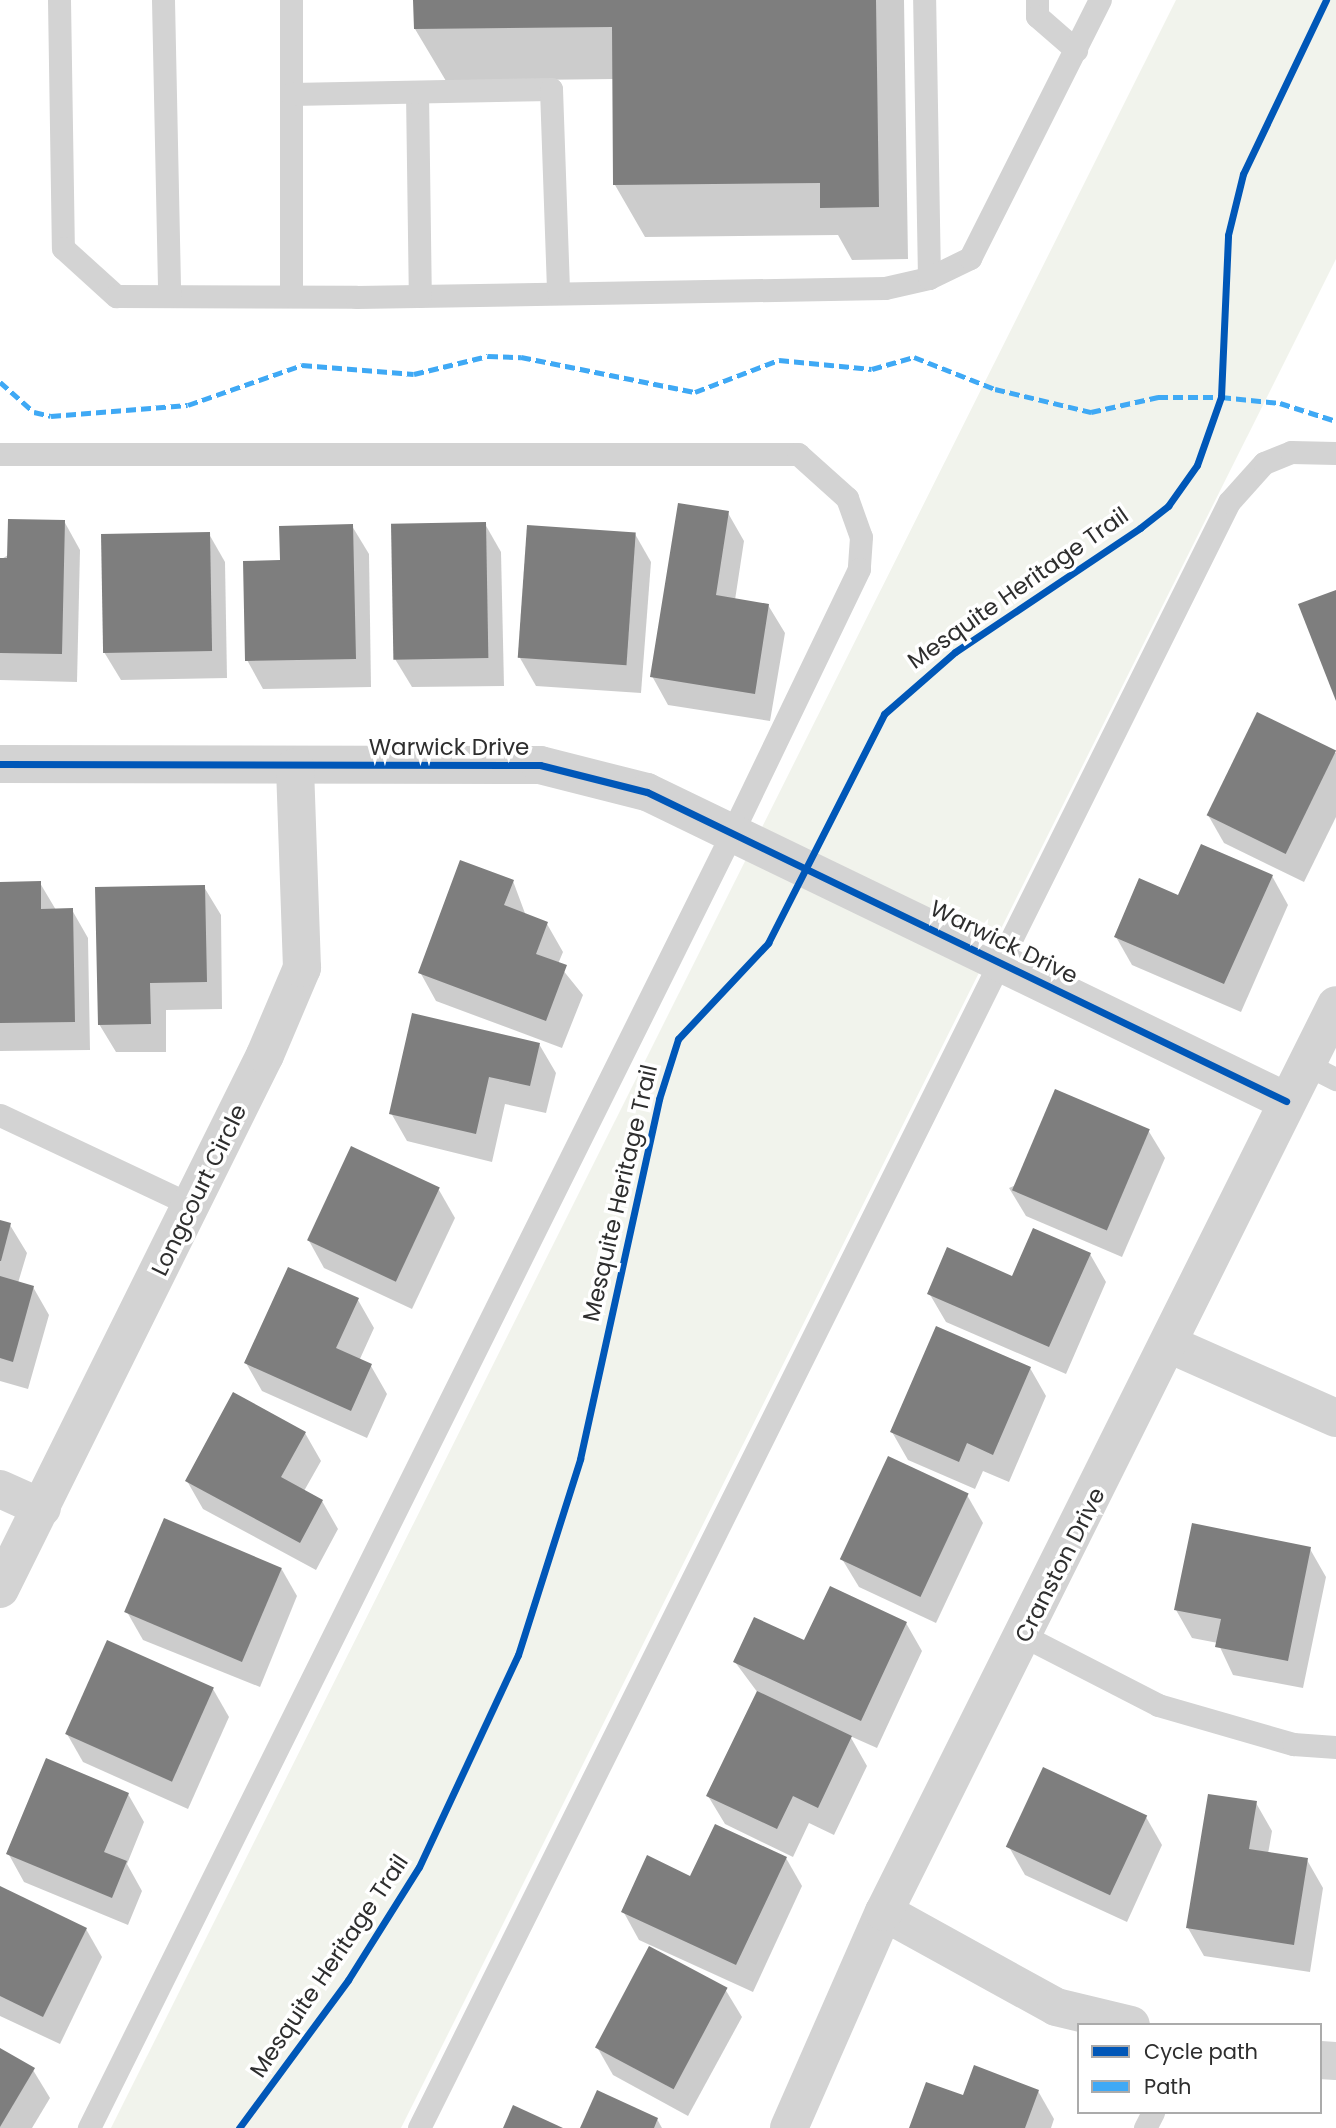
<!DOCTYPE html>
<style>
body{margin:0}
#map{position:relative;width:1336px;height:2128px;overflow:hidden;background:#fff;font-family:Poppins,sans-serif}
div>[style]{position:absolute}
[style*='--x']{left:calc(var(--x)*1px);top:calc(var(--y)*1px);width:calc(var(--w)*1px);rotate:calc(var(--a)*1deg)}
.green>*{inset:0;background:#f1f3ec}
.shadow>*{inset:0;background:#0003}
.building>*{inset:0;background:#7e7e7e;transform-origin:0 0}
.service>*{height:23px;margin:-11.5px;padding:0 11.5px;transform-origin:11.5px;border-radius:11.5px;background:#d3d3d3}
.minor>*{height:38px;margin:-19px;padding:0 19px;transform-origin:19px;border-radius:19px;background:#d3d3d3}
.quiet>*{height:5px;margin-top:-2.5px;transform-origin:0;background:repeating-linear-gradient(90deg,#3fa9f5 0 10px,transparent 0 15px)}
.cycleway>*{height:7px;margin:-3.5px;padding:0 3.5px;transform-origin:3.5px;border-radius:3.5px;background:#0057b8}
span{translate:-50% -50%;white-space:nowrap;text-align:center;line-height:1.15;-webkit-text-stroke:7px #fff;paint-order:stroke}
.street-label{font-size:23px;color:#2e2e2e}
.legend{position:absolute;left:1077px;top:2023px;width:245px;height:91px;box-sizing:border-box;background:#fff;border:2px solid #ababab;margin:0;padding:9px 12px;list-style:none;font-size:21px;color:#2e2e2e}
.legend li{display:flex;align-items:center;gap:14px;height:35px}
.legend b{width:35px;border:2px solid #ababab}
</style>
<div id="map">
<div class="green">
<i style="clip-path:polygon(1176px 0,1336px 0,1336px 259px,401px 2128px,111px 2128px)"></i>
</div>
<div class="shadow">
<i style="clip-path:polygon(415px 0,904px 0,908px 259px,852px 260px,838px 235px,645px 237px,615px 185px,614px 79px,446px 81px,415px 29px)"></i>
<i style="clip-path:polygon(728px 513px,744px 541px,735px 600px,768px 605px,785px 633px,770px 721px,668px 705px,652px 676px)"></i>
<i style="clip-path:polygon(64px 521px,80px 550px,77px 682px,0 680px,0 560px)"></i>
<i style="clip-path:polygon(485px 524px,501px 552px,504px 686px,412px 687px,395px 659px)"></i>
<i style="clip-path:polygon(352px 526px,369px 554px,371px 687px,263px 689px,247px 660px)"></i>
<i style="clip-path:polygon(209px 534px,225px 562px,227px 678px,121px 680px,104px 652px)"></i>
<i style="clip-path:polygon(635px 534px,651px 562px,641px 693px,536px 686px,520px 658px)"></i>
<i style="clip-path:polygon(1258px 714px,1336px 753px,1336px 817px,1304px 882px,1224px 843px,1208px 815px)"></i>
<i style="clip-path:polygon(1272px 876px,1288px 905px,1241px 1012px,1132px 965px,1116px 937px,1179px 897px)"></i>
<i style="clip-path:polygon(513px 881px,526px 916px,547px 924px,563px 952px,558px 964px,583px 995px,562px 1048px,436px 1001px,420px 972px)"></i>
<i style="clip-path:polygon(40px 883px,56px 910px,72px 910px,88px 938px,90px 1050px,0 1051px,0 884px)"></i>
<i style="clip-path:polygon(204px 887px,221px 915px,222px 1009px,166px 1010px,166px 1052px,116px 1052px,99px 1024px)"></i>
<i style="clip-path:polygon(539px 1044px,556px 1073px,546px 1113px,505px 1104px,492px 1162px,407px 1141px,391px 1113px)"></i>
<i style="clip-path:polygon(1148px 1130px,1165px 1158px,1122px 1257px,1026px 1216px,1009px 1188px)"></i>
<i style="clip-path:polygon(439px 1190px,455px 1218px,412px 1309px,324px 1268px,308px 1239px)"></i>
<i style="clip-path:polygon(0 1222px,10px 1225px,27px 1253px,18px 1283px,33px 1287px,49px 1315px,28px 1389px,0 1381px)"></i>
<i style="clip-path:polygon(1090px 1254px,1106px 1282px,1066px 1374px,946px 1322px,929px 1293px,1013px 1278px)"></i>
<i style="clip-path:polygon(358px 1300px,374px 1328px,359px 1361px,371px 1366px,387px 1394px,367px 1438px,262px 1391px,246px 1363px)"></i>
<i style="clip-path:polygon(1030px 1368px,1046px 1396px,1009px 1482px,983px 1471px,975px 1489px,908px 1460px,892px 1432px)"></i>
<i style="clip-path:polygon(305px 1433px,321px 1461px,304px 1491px,322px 1501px,338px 1529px,316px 1570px,203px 1509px,187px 1481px)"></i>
<i style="clip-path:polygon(967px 1495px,983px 1523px,936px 1623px,859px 1587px,842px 1559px)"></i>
<i style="clip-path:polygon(1310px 1549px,1326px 1577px,1303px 1688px,1233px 1675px,1218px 1643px,1192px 1638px,1176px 1610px)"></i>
<i style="clip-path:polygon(281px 1568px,297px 1596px,260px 1687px,143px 1640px,127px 1612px)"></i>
<i style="clip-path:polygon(906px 1623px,922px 1651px,877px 1748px,850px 1736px,867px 1766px,834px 1835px,809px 1823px,793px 1857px,725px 1824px,708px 1796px,758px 1693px,735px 1662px)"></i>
<i style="clip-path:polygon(213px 1689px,229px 1717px,188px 1809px,83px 1762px,67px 1734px)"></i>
<i style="clip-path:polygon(128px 1794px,144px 1822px,127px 1864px,142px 1891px,128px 1925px,24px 1882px,8px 1853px)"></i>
<i style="clip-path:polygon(1256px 1803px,1272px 1831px,1268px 1854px,1307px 1860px,1323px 1888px,1310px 1972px,1204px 1956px,1188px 1928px)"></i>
<i style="clip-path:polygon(1146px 1817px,1162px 1845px,1127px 1922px,1025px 1875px,1009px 1847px)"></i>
<i style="clip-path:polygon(786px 1858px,802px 1886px,753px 1992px,639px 1940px,623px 1911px,691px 1878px)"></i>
<i style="clip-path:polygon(0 1888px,86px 1929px,102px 1957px,60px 2044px,0 2016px)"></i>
<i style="clip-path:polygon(725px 1989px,742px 2017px,688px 2116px,613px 2075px,597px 2047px)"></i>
<i style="clip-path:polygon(0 2050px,33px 2070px,50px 2098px,32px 2128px,0 2128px)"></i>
<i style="clip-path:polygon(1038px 2091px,1054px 2119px,1051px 2128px,910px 2128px,964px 2097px)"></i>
<i style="clip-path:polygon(657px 2119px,662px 2128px,582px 2128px)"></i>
</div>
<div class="building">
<i style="clip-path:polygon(413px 0,876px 0,879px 207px,820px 208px,820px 183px,613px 185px,612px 27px,414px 29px)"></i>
<i style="clip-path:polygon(678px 503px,729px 511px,716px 595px,769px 604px,755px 694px,650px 677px)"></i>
<i style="clip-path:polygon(8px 519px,65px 520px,62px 654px,0 653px,0 558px,7px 558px)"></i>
<i style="left:486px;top:522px;width:136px;height:95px;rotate:89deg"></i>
<i style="clip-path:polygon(353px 524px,356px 659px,245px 661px,243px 561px,280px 560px,279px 526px)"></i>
<i style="left:527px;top:525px;width:109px;height:133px;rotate:4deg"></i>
<i style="left:210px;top:532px;width:119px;height:109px;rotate:89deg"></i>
<i style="clip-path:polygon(1336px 590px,1336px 701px,1298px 604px)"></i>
<i style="left:1257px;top:712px;width:88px;height:115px;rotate:26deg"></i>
<i style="clip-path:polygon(1201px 844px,1273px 875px,1224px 984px,1114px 937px,1139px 878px,1178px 895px)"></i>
<i style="clip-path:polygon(460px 860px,514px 880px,504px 905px,548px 922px,536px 954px,567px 965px,546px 1021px,418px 973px)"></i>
<i style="clip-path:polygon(41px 881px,41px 909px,73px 908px,75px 1022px,0 1023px,0 882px)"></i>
<i style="clip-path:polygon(205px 885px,207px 982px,150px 983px,151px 1024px,98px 1025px,95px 887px)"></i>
<i style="clip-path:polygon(412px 1013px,540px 1043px,530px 1086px,489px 1077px,476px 1134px,389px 1114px)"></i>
<i style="left:1055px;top:1089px;width:103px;height:110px;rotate:23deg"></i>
<i style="left:351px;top:1146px;width:98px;height:104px;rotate:25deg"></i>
<i style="clip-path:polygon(0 1220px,11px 1223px,1px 1261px,0 1261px)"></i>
<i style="clip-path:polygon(1033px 1228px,1091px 1253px,1049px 1347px,927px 1294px,947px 1247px,1012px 1276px)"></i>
<i style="clip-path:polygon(288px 1267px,359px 1298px,336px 1348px,372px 1364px,351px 1411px,244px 1363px)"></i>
<i style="clip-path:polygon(0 1276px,34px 1286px,13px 1362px,0 1358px)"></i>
<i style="clip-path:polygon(936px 1326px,1031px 1367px,993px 1455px,967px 1443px,959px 1462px,890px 1432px)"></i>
<i style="clip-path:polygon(233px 1392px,306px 1432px,281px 1477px,323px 1500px,300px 1543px,185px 1481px)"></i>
<i style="left:888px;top:1456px;width:89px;height:114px;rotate:25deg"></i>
<i style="left:164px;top:1518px;width:128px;height:102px;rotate:23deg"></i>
<i style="clip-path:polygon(1192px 1523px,1311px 1547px,1288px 1661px,1215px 1647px,1221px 1619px,1174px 1610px)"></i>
<i style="clip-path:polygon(830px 1586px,907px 1622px,861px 1721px,733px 1662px,754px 1617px,804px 1640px)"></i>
<i style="left:107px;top:1640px;width:117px;height:103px;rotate:24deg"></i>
<i style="clip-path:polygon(757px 1691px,852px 1736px,818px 1808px,793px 1796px,777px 1829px,706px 1796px)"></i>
<i style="clip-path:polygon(46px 1758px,129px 1793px,104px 1852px,127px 1861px,112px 1898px,6px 1854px)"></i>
<i style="left:1043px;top:1767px;width:115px;height:88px;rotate:25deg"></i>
<i style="clip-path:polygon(1208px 1794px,1257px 1801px,1249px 1849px,1308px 1858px,1294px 1945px,1186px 1928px)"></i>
<i style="clip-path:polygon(715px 1824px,787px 1857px,736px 1965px,621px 1912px,647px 1855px,690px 1876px)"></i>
<i style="clip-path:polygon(0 1886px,87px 1928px,43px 2017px,0 1996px)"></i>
<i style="left:649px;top:1946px;width:89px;height:115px;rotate:28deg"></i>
<i style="clip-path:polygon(0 2048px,35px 2068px,0 2127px)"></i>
<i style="clip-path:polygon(974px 2065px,1039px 2090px,1025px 2128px,909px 2128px,926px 2082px,963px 2095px)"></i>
<i style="clip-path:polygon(597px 2090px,658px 2118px,654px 2128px,580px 2128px)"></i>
<i style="clip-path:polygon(513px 2105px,563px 2128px,503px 2128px)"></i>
</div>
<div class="service">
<i style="--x:59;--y:0;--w:248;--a:89.1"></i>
<i style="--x:63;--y:248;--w:72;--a:42.2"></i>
<i style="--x:116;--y:296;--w:240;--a:0.2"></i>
<i style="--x:356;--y:297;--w:529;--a:-0.97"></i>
<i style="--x:885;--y:288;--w:45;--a:-12.8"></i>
<i style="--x:929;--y:278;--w:278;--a:-91"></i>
<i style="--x:163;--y:0;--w:296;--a:88.8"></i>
<i style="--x:291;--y:0;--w:296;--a:90"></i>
<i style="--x:1037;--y:0;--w:16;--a:90"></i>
<i style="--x:1037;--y:16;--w:52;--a:41.1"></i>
<i style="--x:417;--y:92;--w:204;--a:89.2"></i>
<i style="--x:291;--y:94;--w:260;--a:-1.1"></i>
<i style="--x:551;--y:89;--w:204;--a:88"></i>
<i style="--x:929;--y:278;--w:46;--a:-26"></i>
<i style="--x:970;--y:258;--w:289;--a:-63.3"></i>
<i style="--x:0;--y:454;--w:798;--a:0"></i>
<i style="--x:798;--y:454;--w:66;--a:41.9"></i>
<i style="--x:847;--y:498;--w:41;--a:70.3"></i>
<i style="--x:861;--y:537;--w:32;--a:94"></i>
<i style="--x:859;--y:569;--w:293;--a:115.7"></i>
<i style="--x:732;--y:833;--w:1446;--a:116.41"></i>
<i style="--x:1304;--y:1063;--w:36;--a:27"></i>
<i style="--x:0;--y:1115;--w:211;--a:25.2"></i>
<i style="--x:1024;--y:1636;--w:151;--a:27.2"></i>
<i style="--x:1158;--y:1705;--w:141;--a:16.1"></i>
<i style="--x:1293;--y:1744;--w:43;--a:4"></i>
<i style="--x:419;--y:2128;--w:1817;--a:-63.52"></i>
<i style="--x:1229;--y:502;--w:52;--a:-48.1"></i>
<i style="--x:1264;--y:463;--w:29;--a:-22"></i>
<i style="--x:1291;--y:452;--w:45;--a:1.3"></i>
<i style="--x:1145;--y:2128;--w:18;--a:-63"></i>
</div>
<div class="minor">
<i style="--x:0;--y:764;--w:540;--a:0.11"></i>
<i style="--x:540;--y:765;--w:110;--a:14.2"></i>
<i style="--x:647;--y:792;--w:710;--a:25.81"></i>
<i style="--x:1171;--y:1345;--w:180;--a:23.9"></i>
<i style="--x:0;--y:1489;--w:46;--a:24.3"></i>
<i style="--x:0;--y:1589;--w:596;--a:-63.61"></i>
<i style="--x:265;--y:1055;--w:95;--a:-67"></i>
<i style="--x:302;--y:968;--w:201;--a:-92"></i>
<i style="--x:884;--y:1912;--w:196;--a:28.9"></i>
<i style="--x:1056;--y:2007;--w:77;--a:13.5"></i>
<i style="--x:1320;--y:2060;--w:16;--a:4"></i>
<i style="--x:789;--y:2128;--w:236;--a:-66.3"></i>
<i style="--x:884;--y:1912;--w:1013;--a:-63.51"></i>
</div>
<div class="quiet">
<i style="--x:0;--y:382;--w:45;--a:41.4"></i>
<i style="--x:34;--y:412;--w:17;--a:13"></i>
<i style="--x:51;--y:416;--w:137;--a:-4.6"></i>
<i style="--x:188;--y:405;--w:121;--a:-19.3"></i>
<i style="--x:302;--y:365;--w:112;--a:4.6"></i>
<i style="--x:414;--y:374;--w:76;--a:-13.7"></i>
<i style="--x:488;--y:356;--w:33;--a:2"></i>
<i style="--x:521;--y:357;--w:177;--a:11.4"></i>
<i style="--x:695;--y:392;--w:90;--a:-20.9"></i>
<i style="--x:779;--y:360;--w:93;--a:5.5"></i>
<i style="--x:872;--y:369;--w:44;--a:-15.9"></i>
<i style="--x:914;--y:357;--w:87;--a:21.6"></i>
<i style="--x:995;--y:389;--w:99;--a:13.5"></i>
<i style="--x:1091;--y:412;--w:69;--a:-12.6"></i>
<i style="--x:1158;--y:397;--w:63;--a:0"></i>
<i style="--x:1221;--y:397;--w:59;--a:5.8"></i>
<i style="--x:1280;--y:403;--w:59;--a:17.8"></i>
</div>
<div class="cycleway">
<i style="--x:0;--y:764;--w:540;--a:0.11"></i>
<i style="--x:540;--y:765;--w:110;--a:14.2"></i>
<i style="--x:647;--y:792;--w:710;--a:25.81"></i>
<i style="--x:239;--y:2128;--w:184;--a:-53.6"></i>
<i style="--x:348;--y:1980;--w:133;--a:-57.9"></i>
<i style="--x:419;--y:1867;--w:234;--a:-65"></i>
<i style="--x:518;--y:1655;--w:206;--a:-72.4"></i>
<i style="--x:580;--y:1459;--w:369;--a:-77.6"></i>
<i style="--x:659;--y:1099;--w:63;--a:-72.4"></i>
<i style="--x:678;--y:1039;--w:132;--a:-46.8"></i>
<i style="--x:768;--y:943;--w:257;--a:-63.1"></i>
<i style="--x:884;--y:714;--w:94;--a:-41.1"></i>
<i style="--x:955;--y:652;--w:223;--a:-33.8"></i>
<i style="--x:1140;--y:528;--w:36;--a:-38"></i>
<i style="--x:1168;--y:506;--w:50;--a:-54.7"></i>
<i style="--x:1197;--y:465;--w:72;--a:-70.6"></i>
<i style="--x:1221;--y:397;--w:162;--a:-87.5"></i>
<i style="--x:1228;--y:235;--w:63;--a:-76.2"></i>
<i style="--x:1243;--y:174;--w:193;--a:-64.5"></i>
</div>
<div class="street-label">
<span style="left:1018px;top:588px;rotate:-35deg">Mesquite Heritage Trail</span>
<span style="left:449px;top:747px">Warwick Drive</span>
<span style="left:1004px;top:942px;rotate:26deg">Warwick Drive</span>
<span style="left:199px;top:1190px;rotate:-64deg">Longcourt Circle</span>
<span style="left:620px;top:1193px;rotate:-77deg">Mesquite Heritage Trail</span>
<span style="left:1060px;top:1565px;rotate:-63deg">Cranston Drive</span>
<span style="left:329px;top:1966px;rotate:-56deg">Mesquite Heritage Trail</span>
</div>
<ul class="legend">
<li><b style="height:9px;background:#0057b8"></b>Cycle path</li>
<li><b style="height:9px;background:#3fa9f5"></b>Path</li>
</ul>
</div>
